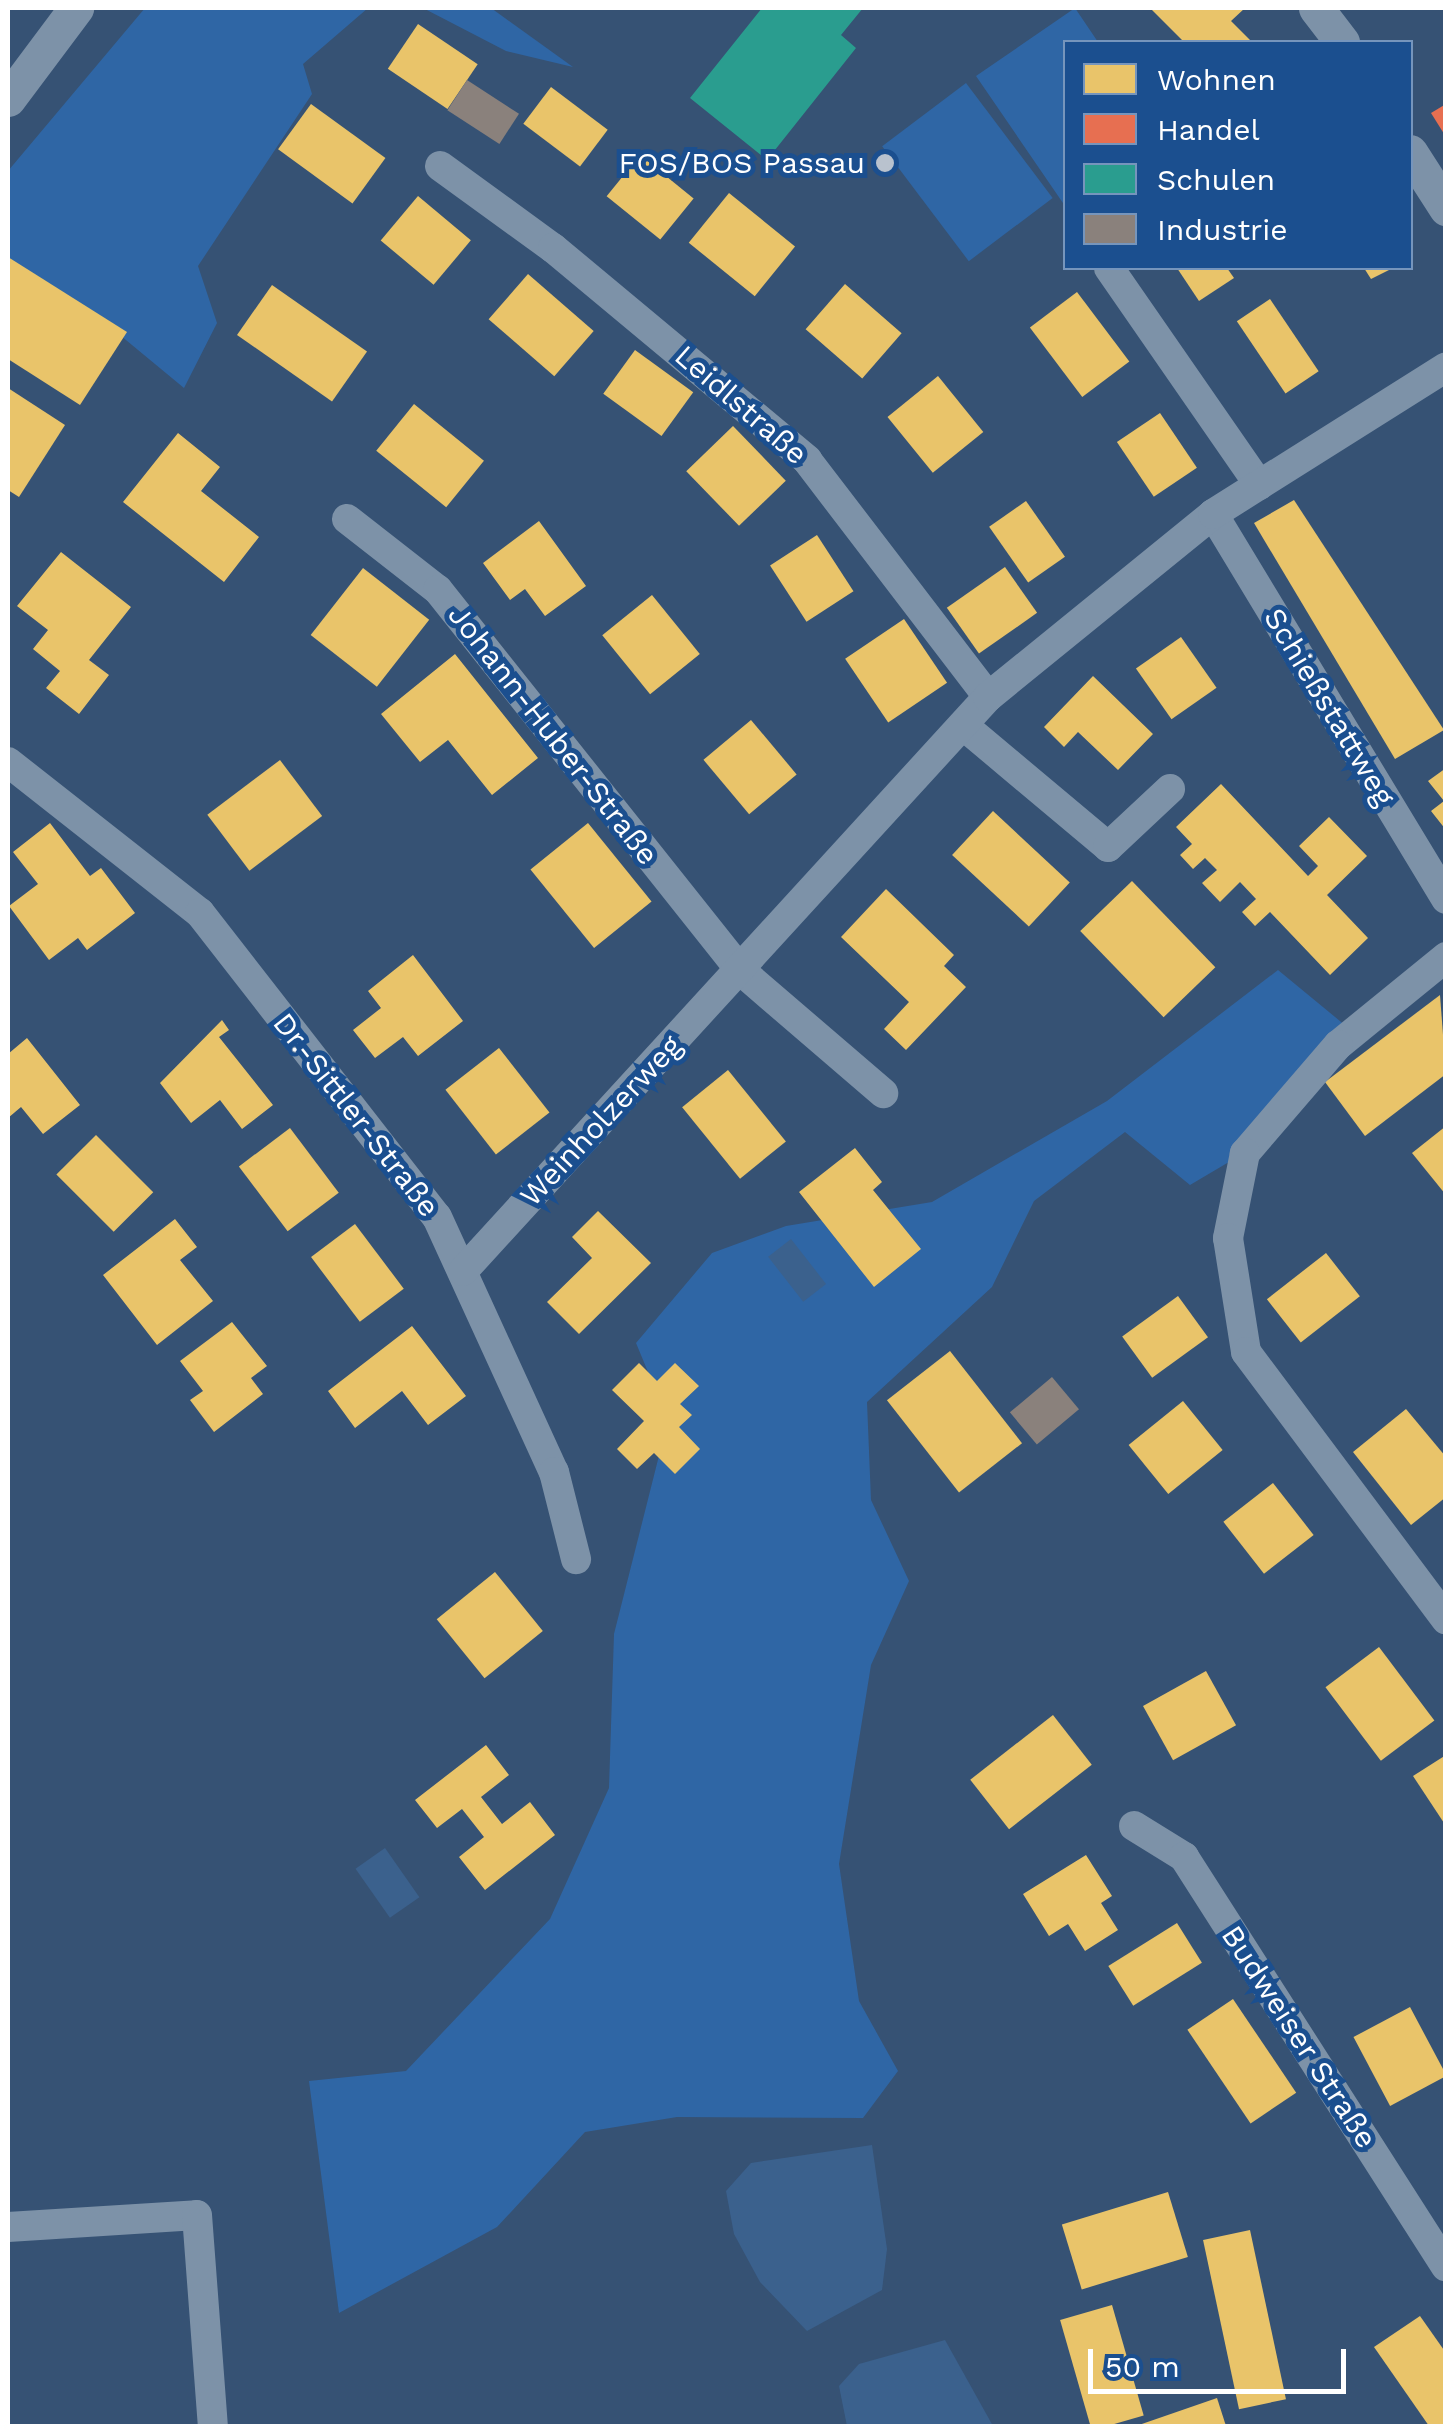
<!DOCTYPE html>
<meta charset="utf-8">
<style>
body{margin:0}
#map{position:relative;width:1453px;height:2434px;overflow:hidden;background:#365274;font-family:"Work Sans",sans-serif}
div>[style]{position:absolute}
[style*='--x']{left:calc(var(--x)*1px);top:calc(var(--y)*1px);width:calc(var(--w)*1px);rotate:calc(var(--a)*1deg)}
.green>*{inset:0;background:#2f66a5;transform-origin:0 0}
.water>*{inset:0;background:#3b618d;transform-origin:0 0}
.homes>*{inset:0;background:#e9c46a;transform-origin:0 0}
.shops>*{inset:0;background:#e76f51}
.schools>*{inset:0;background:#2a9d8f}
.industry>*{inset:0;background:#8a817c;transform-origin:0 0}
.minor>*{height:30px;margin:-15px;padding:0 15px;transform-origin:15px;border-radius:15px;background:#7d92a8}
.tertiary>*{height:35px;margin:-17.5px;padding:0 17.5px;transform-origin:17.5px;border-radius:17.5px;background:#7d92a8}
.dots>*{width:28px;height:28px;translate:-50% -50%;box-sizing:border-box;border:5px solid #1b4f8f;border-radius:50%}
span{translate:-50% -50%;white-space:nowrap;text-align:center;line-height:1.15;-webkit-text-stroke:10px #1b4f8f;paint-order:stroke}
.poi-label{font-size:30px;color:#fff}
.right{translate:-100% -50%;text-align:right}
.street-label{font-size:30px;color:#fff}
.frame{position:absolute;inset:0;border:10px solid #fff;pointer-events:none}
.legend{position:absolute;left:1063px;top:40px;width:350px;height:230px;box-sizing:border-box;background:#1b4f8f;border:2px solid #7695bc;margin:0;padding:12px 18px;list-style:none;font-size:30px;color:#fff}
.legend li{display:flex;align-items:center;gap:20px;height:50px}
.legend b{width:50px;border:2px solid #7695bc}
.scale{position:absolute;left:1088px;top:2349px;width:258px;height:45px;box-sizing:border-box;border:5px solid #fff;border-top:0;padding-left:12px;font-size:30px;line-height:35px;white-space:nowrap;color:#fff;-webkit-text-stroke:8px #1b4f8f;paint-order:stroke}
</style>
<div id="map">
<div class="green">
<i style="clip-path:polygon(145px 8px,368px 8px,303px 64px,312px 94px,198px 266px,217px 323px,184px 388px,86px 307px,8px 268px,8px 171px)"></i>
<i style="clip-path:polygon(423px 8px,491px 8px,573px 67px,506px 51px)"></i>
<i style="clip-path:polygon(1075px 8px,1098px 42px,1066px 42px,1065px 206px,976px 76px)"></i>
<i style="left:966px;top:83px;width:144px;height:105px;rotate:53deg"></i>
<i style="clip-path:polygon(1278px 970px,1346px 1026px,1234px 1159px,1190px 1185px,1125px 1132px,1034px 1201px,992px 1287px,867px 1402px,871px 1500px,909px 1581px,871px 1665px,839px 1864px,859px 2001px,898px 2071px,863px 2118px,677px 2117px,585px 2132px,497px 2227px,339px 2313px,309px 2081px,406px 2071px,550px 1919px,609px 1788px,614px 1634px,668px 1420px,636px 1343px,712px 1253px,786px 1226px,932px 1202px,1107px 1101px)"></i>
</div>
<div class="water">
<i style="left:791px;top:1239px;width:57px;height:29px;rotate:52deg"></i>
<i style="left:385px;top:1848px;width:60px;height:36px;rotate:55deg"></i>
<i style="clip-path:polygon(872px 2145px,887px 2249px,882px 2290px,807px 2331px,760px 2282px,734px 2234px,726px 2191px,751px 2163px)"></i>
<i style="clip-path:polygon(945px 2340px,993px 2426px,847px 2426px,839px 2386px,859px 2364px)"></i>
</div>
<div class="homes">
<i style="clip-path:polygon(1150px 8px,1245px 8px,1231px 21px,1252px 42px,1184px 42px)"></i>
<i style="left:418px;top:24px;width:72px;height:54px;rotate:34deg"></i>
<i style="left:551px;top:87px;width:71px;height:46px;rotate:37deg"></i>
<i style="left:311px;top:104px;width:92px;height:56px;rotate:36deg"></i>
<i style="left:640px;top:155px;width:69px;height:53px;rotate:39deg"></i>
<i style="left:729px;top:193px;width:85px;height:64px;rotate:39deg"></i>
<i style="left:418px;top:196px;width:69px;height:58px;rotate:40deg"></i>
<i style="clip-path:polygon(8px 257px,127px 332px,80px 405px,8px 359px)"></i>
<i style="clip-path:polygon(1177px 268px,1227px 268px,1234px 278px,1199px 301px)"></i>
<i style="clip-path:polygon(1364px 268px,1393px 268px,1371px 279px)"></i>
<i style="left:528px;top:274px;width:87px;height:60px;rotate:41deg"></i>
<i style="left:845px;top:284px;width:75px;height:60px;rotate:41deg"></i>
<i style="left:272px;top:285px;width:116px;height:61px;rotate:35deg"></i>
<i style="left:1077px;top:292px;width:87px;height:59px;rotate:53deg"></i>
<i style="left:1270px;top:299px;width:87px;height:40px;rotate:56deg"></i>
<i style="left:635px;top:350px;width:72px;height:54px;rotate:36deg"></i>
<i style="left:938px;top:376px;width:72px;height:65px;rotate:51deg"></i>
<i style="clip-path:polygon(8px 388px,65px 425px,19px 497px,8px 490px)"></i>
<i style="left:414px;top:404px;width:90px;height:60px;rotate:39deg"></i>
<i style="left:1160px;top:413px;width:66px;height:52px;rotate:56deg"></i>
<i style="left:733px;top:426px;width:76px;height:65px;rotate:46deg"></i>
<i style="clip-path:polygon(178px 433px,220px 467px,201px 491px,259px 537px,224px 582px,123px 502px)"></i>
<i style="clip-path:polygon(1294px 500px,1444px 730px,1395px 759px,1254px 523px)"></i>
<i style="left:1026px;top:501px;width:68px;height:45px;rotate:55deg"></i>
<i style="clip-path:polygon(539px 521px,586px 586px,545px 616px,525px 589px,510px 600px,483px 563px)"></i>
<i style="left:817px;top:535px;width:67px;height:56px;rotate:57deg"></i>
<i style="clip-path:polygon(61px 552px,131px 607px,89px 660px,109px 675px,79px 714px,46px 688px,60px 671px,33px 649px,48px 630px,17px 606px)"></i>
<i style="left:1005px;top:567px;width:56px;height:71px;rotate:55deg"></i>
<i style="left:363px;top:568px;width:84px;height:85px;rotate:38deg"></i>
<i style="left:652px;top:595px;width:76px;height:64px;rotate:51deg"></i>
<i style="left:904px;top:619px;width:77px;height:71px;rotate:56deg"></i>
<i style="left:1181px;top:637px;width:62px;height:55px;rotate:55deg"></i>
<i style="clip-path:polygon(455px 654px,538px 758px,492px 795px,448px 740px,420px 762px,381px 714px)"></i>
<i style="clip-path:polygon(1093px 676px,1153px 734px,1118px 770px,1078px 732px,1064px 747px,1044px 727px)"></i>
<i style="left:751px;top:720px;width:71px;height:62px;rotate:50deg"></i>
<i style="left:280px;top:760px;width:70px;height:91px;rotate:53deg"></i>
<i style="clip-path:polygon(1446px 768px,1446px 830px,1431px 811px,1444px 801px,1428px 781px)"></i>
<i style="clip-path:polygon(1221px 784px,1308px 876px,1318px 866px,1299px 846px,1329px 817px,1367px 856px,1327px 895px,1368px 938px,1330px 975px,1270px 912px,1255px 926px,1242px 912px,1256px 899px,1240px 882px,1220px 902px,1202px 883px,1217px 870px,1205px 858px,1193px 869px,1180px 855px,1192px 844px,1176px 827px)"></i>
<i style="left:993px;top:811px;width:105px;height:60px;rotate:43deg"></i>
<i style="clip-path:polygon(50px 823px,90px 876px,101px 868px,135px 913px,87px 950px,78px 938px,49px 960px,9px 906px,38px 884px,13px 852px)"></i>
<i style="left:588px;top:823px;width:101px;height:74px;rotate:51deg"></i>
<i style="left:1132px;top:881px;width:120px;height:72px;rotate:46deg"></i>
<i style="clip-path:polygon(886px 889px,954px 955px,944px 966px,966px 987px,906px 1050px,884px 1029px,909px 1002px,841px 937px)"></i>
<i style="clip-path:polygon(413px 955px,463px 1021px,418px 1056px,403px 1037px,375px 1058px,353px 1030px,381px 1008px,368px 991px)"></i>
<i style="clip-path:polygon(1440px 995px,1446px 1074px,1365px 1136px,1325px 1082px)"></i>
<i style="clip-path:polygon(222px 1020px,229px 1030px,219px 1037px,273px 1105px,242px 1129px,220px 1100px,191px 1123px,160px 1083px)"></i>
<i style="clip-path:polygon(27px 1038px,80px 1105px,43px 1134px,21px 1107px,8px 1118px,8px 1054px)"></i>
<i style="left:499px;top:1048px;width:82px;height:68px;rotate:52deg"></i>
<i style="left:728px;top:1070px;width:92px;height:59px;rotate:51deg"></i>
<i style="clip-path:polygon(1446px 1126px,1446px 1195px,1412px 1153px)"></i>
<i style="left:290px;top:1128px;width:81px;height:64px;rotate:53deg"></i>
<i style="left:96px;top:1135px;width:81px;height:56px;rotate:45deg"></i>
<i style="clip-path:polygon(855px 1148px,882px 1182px,873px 1190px,921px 1249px,874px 1287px,799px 1192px)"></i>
<i style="clip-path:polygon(598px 1211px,651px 1263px,579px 1334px,547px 1302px,592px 1258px,572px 1237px)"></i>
<i style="clip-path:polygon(175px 1219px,197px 1247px,180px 1260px,213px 1301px,157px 1345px,103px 1275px)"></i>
<i style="left:355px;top:1224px;width:81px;height:55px;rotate:53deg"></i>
<i style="left:1326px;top:1253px;width:55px;height:75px;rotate:52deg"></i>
<i style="left:1178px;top:1296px;width:51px;height:69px;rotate:54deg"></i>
<i style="clip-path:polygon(232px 1322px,267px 1366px,251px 1378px,263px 1394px,214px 1432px,190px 1400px,203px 1391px,180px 1361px)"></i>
<i style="clip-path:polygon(412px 1326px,466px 1396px,428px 1425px,402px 1391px,355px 1428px,328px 1391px)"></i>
<i style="left:950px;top:1351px;width:117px;height:80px;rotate:52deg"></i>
<i style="clip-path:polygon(639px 1363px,657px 1381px,675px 1363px,699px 1386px,680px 1404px,692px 1415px,679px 1427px,700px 1449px,675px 1474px,654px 1453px,637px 1469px,617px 1449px,644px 1421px,612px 1390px)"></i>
<i style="left:1183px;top:1401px;width:63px;height:70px;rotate:51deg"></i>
<i style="clip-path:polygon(1406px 1409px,1446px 1457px,1446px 1497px,1411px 1525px,1353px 1452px)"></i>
<i style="left:1273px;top:1483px;width:66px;height:63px;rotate:52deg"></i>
<i style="left:495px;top:1572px;width:76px;height:75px;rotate:51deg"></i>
<i style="left:1379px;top:1647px;width:92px;height:67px;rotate:53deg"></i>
<i style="left:1206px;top:1671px;width:62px;height:72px;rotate:61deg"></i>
<i style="left:1053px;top:1715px;width:63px;height:105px;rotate:52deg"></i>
<i style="clip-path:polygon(486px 1745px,509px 1775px,481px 1797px,502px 1824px,530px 1802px,555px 1835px,485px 1890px,459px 1857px,484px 1837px,462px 1809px,437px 1828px,415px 1800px)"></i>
<i style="clip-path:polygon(1446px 1755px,1446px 1826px,1413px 1776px)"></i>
<i style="clip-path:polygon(1086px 1855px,1112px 1896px,1101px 1903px,1118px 1930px,1085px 1951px,1068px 1924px,1049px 1936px,1023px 1894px)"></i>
<i style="left:1177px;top:1923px;width:47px;height:81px;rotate:58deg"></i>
<i style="left:1233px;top:1999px;width:113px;height:55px;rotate:56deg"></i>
<i style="left:1410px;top:2007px;width:78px;height:64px;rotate:62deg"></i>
<i style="left:1168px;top:2192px;width:68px;height:111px;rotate:73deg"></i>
<i style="left:1250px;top:2230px;width:173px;height:48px;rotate:78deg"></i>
<i style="left:1112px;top:2305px;width:115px;height:54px;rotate:74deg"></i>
<i style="clip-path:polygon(1420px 2316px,1446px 2353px,1446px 2426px,1429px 2426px,1374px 2347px)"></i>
<i style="clip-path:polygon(1217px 2398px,1226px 2426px,1136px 2426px)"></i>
</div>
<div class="shops">
<i style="clip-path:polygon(1446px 104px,1446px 137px,1431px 113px)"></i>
</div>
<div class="schools">
<i style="clip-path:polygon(762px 8px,863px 8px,841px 35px,856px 48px,767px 160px,690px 98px)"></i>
</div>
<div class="industry">
<i style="left:467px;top:80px;width:62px;height:36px;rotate:33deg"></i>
<i style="left:1052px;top:1377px;width:42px;height:55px;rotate:50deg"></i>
</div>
<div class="minor">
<i style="--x:440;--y:166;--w:140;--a:36"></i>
<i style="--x:553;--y:248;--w:331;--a:39.8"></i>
<i style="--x:807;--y:460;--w:298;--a:52.6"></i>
<i style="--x:1109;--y:268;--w:264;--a:55.3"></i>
<i style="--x:1213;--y:514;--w:450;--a:58.8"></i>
<i style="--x:347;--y:519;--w:115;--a:38"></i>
<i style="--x:438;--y:590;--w:485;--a:51.5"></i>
<i style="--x:740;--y:970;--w:189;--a:40.7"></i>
<i style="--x:964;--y:726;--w:188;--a:40"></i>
<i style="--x:1108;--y:847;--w:85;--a:-43.1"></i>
<i style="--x:8;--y:762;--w:244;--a:38.2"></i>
<i style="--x:200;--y:913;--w:385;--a:52.1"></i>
<i style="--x:437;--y:1217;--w:281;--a:65.4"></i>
<i style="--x:554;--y:1472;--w:90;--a:75.8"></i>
<i style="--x:1446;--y:957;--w:139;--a:140.8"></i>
<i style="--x:1338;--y:1045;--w:143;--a:130.7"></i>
<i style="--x:1245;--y:1153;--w:87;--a:101.3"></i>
<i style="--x:1228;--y:1238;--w:115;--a:81"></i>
<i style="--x:1246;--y:1352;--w:334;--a:53.2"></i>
<i style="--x:463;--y:1271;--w:778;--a:-47.55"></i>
<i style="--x:988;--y:697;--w:290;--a:-39.1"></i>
<i style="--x:1213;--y:514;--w:275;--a:-32.2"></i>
<i style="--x:1134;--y:1826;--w:59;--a:31.8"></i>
<i style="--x:1184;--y:1857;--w:486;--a:57.4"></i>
<i style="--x:8;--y:2227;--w:189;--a:-3.6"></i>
<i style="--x:197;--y:2215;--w:212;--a:85.7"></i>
</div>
<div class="tertiary">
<i style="--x:1316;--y:8;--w:43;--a:52.6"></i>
<i style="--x:8;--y:99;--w:114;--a:-53.2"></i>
<i style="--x:1410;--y:152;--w:67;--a:57.3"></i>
</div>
<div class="dots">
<i style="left:885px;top:163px;background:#b9c2ce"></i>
</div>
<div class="poi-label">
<span class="right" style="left:865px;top:163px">FOS/BOS Passau</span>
</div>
<div class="street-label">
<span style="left:741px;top:405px;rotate:41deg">Leidlstraße</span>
<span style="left:1329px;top:707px;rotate:59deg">Schießstattweg</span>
<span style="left:553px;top:735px;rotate:52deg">Johann-Huber-Straße</span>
<span style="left:356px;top:1115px;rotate:52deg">Dr.-Sittler-Straße</span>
<span style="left:601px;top:1121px;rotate:-47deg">Weinholzerweg</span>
<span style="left:1299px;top:2037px;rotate:57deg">Budweiser Straße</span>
</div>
<div class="frame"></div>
<ul class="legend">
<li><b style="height:28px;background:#e9c46a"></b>Wohnen</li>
<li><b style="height:28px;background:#e76f51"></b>Handel</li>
<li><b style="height:28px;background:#2a9d8f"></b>Schulen</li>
<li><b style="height:28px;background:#8a817c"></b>Industrie</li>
</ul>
<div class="scale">50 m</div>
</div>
